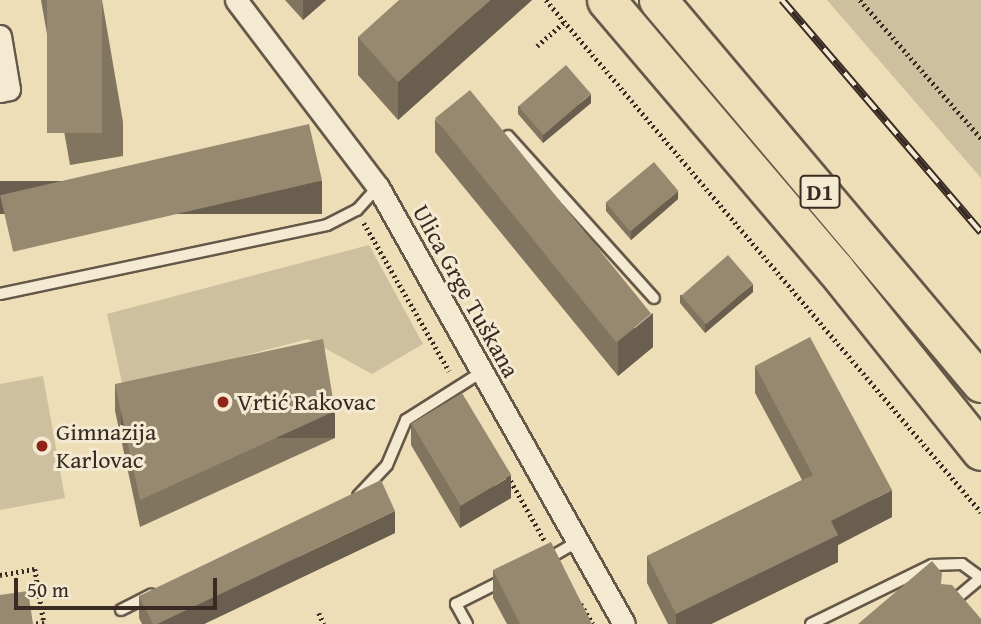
<!DOCTYPE html>
<meta charset="utf-8">
<style>
body{margin:0}
#map{position:relative;width:981px;height:624px;overflow:hidden;background:#eddeb8;font-family:"Gentium Book Plus",serif}
div>[style]{position:absolute}
[style*='--x']{left:calc(var(--x)*1px);top:calc(var(--y)*1px);width:calc(var(--w)*1px);rotate:calc(var(--a)*1deg)}
.green>*{inset:0;background:#cec09f}
.path>*{height:4.5px;margin-top:-2.25px;transform-origin:0;background:repeating-linear-gradient(90deg,#392b23 0 2px,transparent 0 5.5px)}
.roads{filter:drop-shadow(2px 0 #665848) drop-shadow(-2px 0 #665848) drop-shadow(0 2px #665848) drop-shadow(0 -2px #665848)}
.service>*{height:10px;margin:-5px;padding:0 5px;transform-origin:5px;border-radius:5px;background:#f3ead1}
.minor>*{height:21px;margin:-10.5px;padding:0 10.5px;transform-origin:10.5px;border-radius:10.5px;background:#f3ead1}
.trunk>*{height:37px;margin:-18.5px;padding:0 18.5px;transform-origin:18.5px;border-radius:18.5px;background:#eddeb8}
.rail>*{height:8px;margin-top:-4px;transform-origin:0;background:repeating-linear-gradient(90deg,#f3ead1 0 16px,#392b23 0 32px);box-sizing:border-box;border-block:2px solid #392b23}
.wall>*{inset:0;background:#827560}
.shaded-wall>*{inset:0;background:#6a5f4e;transform-origin:0 0}
.building>*{inset:0;background:#978870;transform-origin:0 0}
.dots>*{width:19px;height:19px;translate:-50% -50%;box-sizing:border-box;border:4px solid #f3ead1;border-radius:50%}
span{translate:-50% -50%;white-space:nowrap;text-align:center;line-height:1.15;-webkit-text-stroke:6px #f3ead1;paint-order:stroke}
.shield-label span{padding:2px 5px;background:#f3ead1;border:2px solid;border-radius:5px;-webkit-text-stroke-width:0}
.shield-label{font-size:23px;color:#392b23;font-weight:700}
.street-label{font-size:24px;color:#392b23}
.poi-label{font-size:24px;color:#392b23}
.left{translate:0 -50%;text-align:left}
.scale{position:absolute;left:14px;top:578px;width:203px;height:32px;box-sizing:border-box;border:4px solid #392b23;border-top:0;padding-left:9px;font-size:21px;line-height:24px;white-space:nowrap;color:#392b23;-webkit-text-stroke:5px #f3ead1;paint-order:stroke}
</style>
<div id="map">
<div class="green">
<i style="clip-path:polygon(827px 0,981px 0,981px 178px)"></i>
<i style="clip-path:polygon(369px 245px,423px 344px,372px 374px,308px 339px,123px 387px,107px 314px)"></i>
<i style="clip-path:polygon(43px 376px,65px 498px,0 510px,0 384px)"></i>
</div>
<div class="path">
<i style="--x:546;--y:0;--w:672;--a:49.65"></i>
<i style="--x:860;--y:0;--w:184;--a:48.8"></i>
<i style="--x:537;--y:46;--w:37;--a:-41"></i>
<i style="--x:364;--y:223;--w:171;--a:60.1"></i>
<i style="--x:508;--y:476;--w:75;--a:60.4"></i>
<i style="--x:0;--y:575;--w:36;--a:-10"></i>
<i style="--x:35;--y:569;--w:55;--a:80.5"></i>
<i style="--x:44;--y:623;--w:8;--a:173"></i>
<i style="--x:581;--y:604;--w:23;--a:59"></i>
<i style="--x:319;--y:613;--w:12;--a:66"></i>
</div>
<div class="roads">
<div class="service">
<i style="--x:508;--y:136;--w:218;--a:48"></i>
<i style="--x:0;--y:294;--w:334;--a:-11.9"></i>
<i style="--x:327;--y:225;--w:34;--a:-27"></i>
<i style="--x:357;--y:210;--w:31;--a:-48"></i>
<i style="--x:358;--y:496;--w:42;--a:-46.9"></i>
<i style="--x:387;--y:465;--w:49;--a:-67.1"></i>
<i style="--x:406;--y:420;--w:88;--a:-32.4"></i>
<i style="--x:544;--y:561;--w:39;--a:-30"></i>
<i style="--x:952;--y:602;--w:38;--a:-40"></i>
<i style="--x:121;--y:610;--w:34;--a:-27"></i>
<i style="--x:467;--y:624;--w:23;--a:-119"></i>
<i style="--x:456;--y:604;--w:54;--a:-26.6"></i>
<i style="--x:811;--y:624;--w:135;--a:-26"></i>
<i style="--x:932;--y:565;--w:30;--a:-2"></i>
<i style="--x:962;--y:564;--w:24;--a:36"></i>
</div>
<div class="minor">
<i style="--x:236;--y:0;--w:235;--a:52.8"></i>
<i style="--x:378;--y:187;--w:501;--a:60.62"></i>
<i style="--x:0;--y:36;--w:54;--a:80.4"></i>
<i style="--x:9;--y:89;--w:9;--a:167"></i>
</div>
<div class="trunk">
<i style="--x:606;--y:0;--w:353;--a:49.6"></i>
<i style="--x:835;--y:269;--w:233;--a:51.3"></i>
<i style="--x:658;--y:0;--w:501;--a:49.86"></i>
</div>
</div>
<div class="rail">
<i style="--x:782;--y:0;--w:306;--a:49.4"></i>
</div>
<div class="wall">
<i style="clip-path:polygon(41px 0,102px 0,123px 122px,123px 156px,70px 165px)"></i>
<i style="clip-path:polygon(285px 0,326px 0,303px 20px)"></i>
<i style="clip-path:polygon(532px 0,398px 120px,358px 75px,358px 37px)"></i>
<i style="clip-path:polygon(591px 103px,543px 143px,518px 114px,518px 106px)"></i>
<i style="clip-path:polygon(435px 119px,653px 347px,618px 376px,435px 152px)"></i>
<i style="clip-path:polygon(678px 199px,631px 240px,606px 211px,606px 203px)"></i>
<i style="clip-path:polygon(753px 292px,705px 333px,680px 303px,680px 295px)"></i>
<i style="clip-path:polygon(755px 366px,892px 517px,838px 545px,838px 562px,711px 624px,668px 624px,647px 583px,647px 556px,802px 480px,755px 393px)"></i>
<i style="clip-path:polygon(115px 384px,335px 438px,140px 527px,115px 411px)"></i>
<i style="clip-path:polygon(411px 423px,511px 498px,460px 528px,411px 445px)"></i>
<i style="clip-path:polygon(395px 533px,204px 624px,142px 624px,139px 618px,139px 596px)"></i>
<i style="clip-path:polygon(493px 570px,592px 624px,507px 624px,493px 598px)"></i>
</div>
<div class="shaded-wall">
<i style="clip-path:polygon(303px 0,326px 0,303px 20px)"></i>
<i style="clip-path:polygon(490px 0,532px 0,398px 120px,398px 82px)"></i>
<i style="clip-path:polygon(591px 94px,591px 103px,543px 143px,543px 135px)"></i>
<i style="left:322px;top:181px;width:33px;height:330px;rotate:90deg"></i>
<i style="clip-path:polygon(678px 191px,678px 199px,631px 240px,631px 231px)"></i>
<i style="clip-path:polygon(753px 284px,753px 292px,705px 333px,705px 324px)"></i>
<i style="clip-path:polygon(653px 313px,653px 347px,618px 376px,618px 342px)"></i>
<i style="left:335px;top:411px;width:27px;height:214px;rotate:90deg"></i>
<i style="clip-path:polygon(511px 476px,511px 498px,460px 528px,460px 506px)"></i>
<i style="clip-path:polygon(892px 490px,892px 517px,838px 545px,838px 562px,711px 624px,676px 624px,676px 614px,831px 521px)"></i>
<i style="clip-path:polygon(395px 511px,395px 533px,204px 624px,157px 624px)"></i>
</div>
<div class="building">
<i style="left:47px;top:0;width:55px;height:133px"></i>
<i style="clip-path:polygon(399px 0,490px 0,398px 82px,358px 37px)"></i>
<i style="left:566px;top:65px;width:38px;height:63px;rotate:49deg"></i>
<i style="left:470px;top:90px;width:288px;height:45px;rotate:51deg"></i>
<i style="left:309px;top:124px;width:58px;height:317px;rotate:77deg"></i>
<i style="left:654px;top:162px;width:38px;height:63px;rotate:50deg"></i>
<i style="left:728px;top:255px;width:38px;height:62px;rotate:49deg"></i>
<i style="clip-path:polygon(810px 337px,892px 490px,831px 521px,838px 535px,676px 614px,647px 556px,813px 475px,755px 366px)"></i>
<i style="clip-path:polygon(323px 339px,335px 411px,140px 500px,115px 384px)"></i>
<i style="left:462px;top:393px;width:96px;height:59px;rotate:59deg"></i>
<i style="clip-path:polygon(381px 480px,395px 511px,157px 624px,153px 624px,139px 596px)"></i>
<i style="clip-path:polygon(551px 542px,592px 624px,520px 624px,493px 570px)"></i>
<i style="clip-path:polygon(932px 561px,942px 573px,941px 584px,952px 585px,981px 619px,981px 624px,858px 624px)"></i>
<i style="clip-path:polygon(28px 591px,33px 624px,0 624px,0 595px)"></i>
</div>
<div class="dots">
<i style="left:223px;top:402px;background:#8f2418"></i>
<i style="left:42px;top:446px;background:#8f2418"></i>
</div>
<div class="shield-label">
<span style="left:820px;top:192px">D1</span>
</div>
<div class="street-label">
<span style="left:466px;top:291px;rotate:61deg">Ulica Grge Tuškana</span>
</div>
<div class="poi-label">
<span class="left" style="left:237px;top:402px">Vrtić Rakovac</span>
<span class="left" style="left:56px;top:446px">Gimnazija<br>Karlovac</span>
</div>
<div class="scale">50 m</div>
</div>
